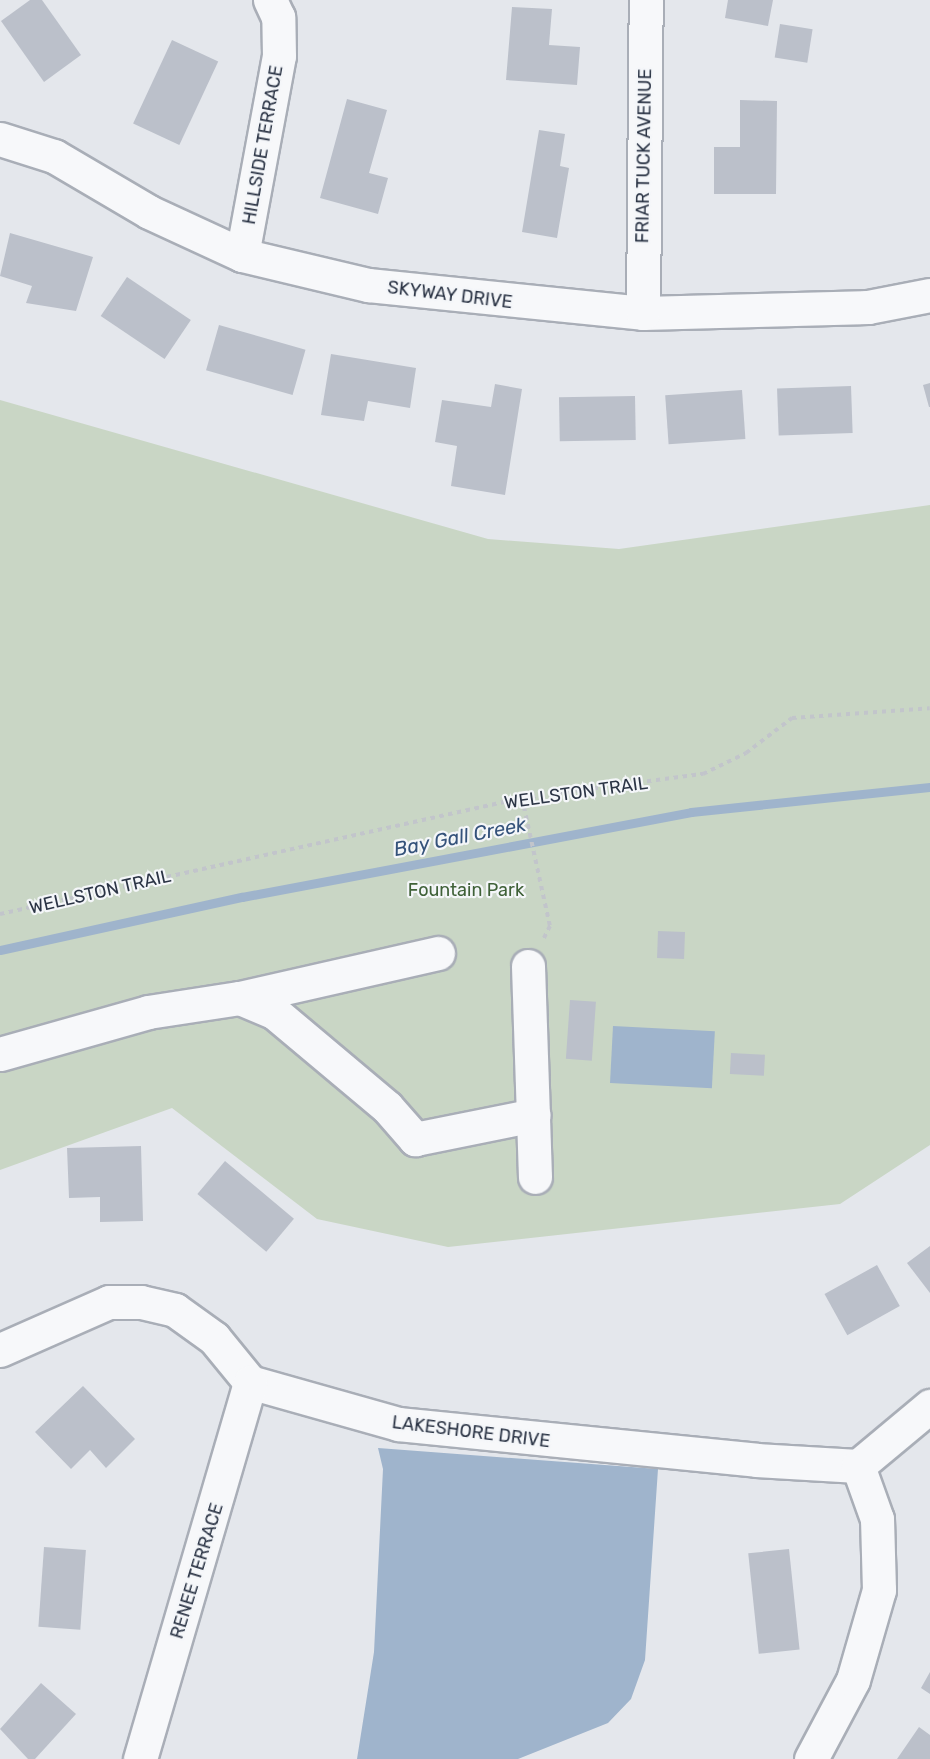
<!DOCTYPE html>
<style>
body{margin:0}
#map{position:relative;width:930px;height:1759px;overflow:hidden;background:#e4e7ec;font-family:Rubik,sans-serif}
div>[style]{position:absolute}
[style*='--x']{left:calc(var(--x)*1px);top:calc(var(--y)*1px);width:calc(var(--w)*1px);rotate:calc(var(--a)*1deg)}
.green>*{inset:0;background:#c9d6c5}
.water>*{inset:0;background:#9fb4cc;transform-origin:0 0}
.stream>*{height:9px;margin:-4.5px;padding:0 4.5px;transform-origin:4.5px;border-radius:4.5px;background:#9fb4cc}
.building>*{inset:0;background:#bbc0ca;transform-origin:0 0}
.path>*{height:4px;margin-top:-2px;transform-origin:0;background:repeating-linear-gradient(90deg,#c2c5cb 0 4.5px,transparent 0 9px)}
.roads{filter:drop-shadow(2px 0 #a9aeb7) drop-shadow(-2px 0 #a9aeb7) drop-shadow(0 2px #a9aeb7) drop-shadow(0 -2px #a9aeb7)}
.minor>*{height:33px;margin:-16.5px;padding:0 16.5px;transform-origin:16.5px;border-radius:16.5px;background:#f7f8fa}
span{translate:-50% -50%;white-space:nowrap;text-align:center;line-height:1.15;-webkit-text-stroke:4.5px #f4f6f9;paint-order:stroke}
.street-label{font-size:18px;color:#2b3445}
.park-label{font-size:18px;color:#3f6138}
.water-label{font-size:20px;color:#34527a;font-style:italic}
</style>
<div id="map">
<div class="green">
<i style="clip-path:polygon(0 400px,488px 539px,619px 549px,930px 505px,930px 1145px,840px 1204px,448px 1247px,317px 1219px,172px 1108px,0 1170px)"></i>
</div>
<div class="water">
<i style="left:613px;top:1026px;width:102px;height:57px;rotate:3deg"></i>
<i style="clip-path:polygon(378px 1448px,658px 1469px,645px 1660px,631px 1699px,608px 1723px,518px 1759px,357px 1759px,374px 1652px,383px 1469px)"></i>
</div>
<div class="stream">
<i style="--x:0;--y:950;--w:248;--a:-12.4"></i>
<i style="--x:242;--y:897;--w:457;--a:-10.7"></i>
<i style="--x:691;--y:812;--w:240;--a:-6"></i>
</div>
<div class="building">
<i style="clip-path:polygon(30px 0,42px 0,81px 55px,44px 82px,1px 21px)"></i>
<i style="clip-path:polygon(728px 0,773px 0,768px 26px,725px 18px)"></i>
<i style="clip-path:polygon(512px 7px,552px 9px,549px 45px,580px 47px,577px 85px,506px 80px)"></i>
<i style="left:780px;top:24px;width:33px;height:34px;rotate:9deg"></i>
<i style="left:172px;top:40px;width:51px;height:92px;rotate:25deg"></i>
<i style="clip-path:polygon(347px 99px,387px 110px,369px 173px,388px 178px,378px 214px,320px 198px)"></i>
<i style="clip-path:polygon(740px 100px,777px 101px,776px 194px,714px 194px,714px 147px,740px 147px)"></i>
<i style="clip-path:polygon(539px 130px,565px 134px,560px 166px,569px 168px,557px 238px,522px 232px)"></i>
<i style="clip-path:polygon(10px 233px,93px 257px,76px 311px,26px 303px,32px 286px,0 276px)"></i>
<i style="left:127px;top:277px;width:77px;height:47px;rotate:34deg"></i>
<i style="left:219px;top:325px;width:90px;height:47px;rotate:16deg"></i>
<i style="clip-path:polygon(331px 354px,416px 368px,410px 408px,368px 401px,364px 421px,321px 415px)"></i>
<i style="clip-path:polygon(930px 383px,930px 407px,929px 407px,923px 385px)"></i>
<i style="clip-path:polygon(495px 384px,522px 389px,505px 495px,451px 486px,457px 446px,435px 442px,442px 400px,491px 407px)"></i>
<i style="left:851px;top:386px;width:47px;height:74px;rotate:88deg"></i>
<i style="left:742px;top:390px;width:49px;height:77px;rotate:86deg"></i>
<i style="left:635px;top:396px;width:44px;height:76px;rotate:89deg"></i>
<i style="left:658px;top:931px;width:27px;height:27px;rotate:2deg"></i>
<i style="left:570px;top:1000px;width:26px;height:59px;rotate:4deg"></i>
<i style="left:731px;top:1053px;width:34px;height:21px;rotate:3deg"></i>
<i style="clip-path:polygon(141px 1146px,143px 1221px,100px 1222px,100px 1197px,69px 1198px,67px 1148px)"></i>
<i style="left:225px;top:1161px;width:90px;height:43px;rotate:40deg"></i>
<i style="clip-path:polygon(930px 1246px,930px 1293px,907px 1263px)"></i>
<i style="left:877px;top:1265px;width:47px;height:60px;rotate:61deg"></i>
<i style="clip-path:polygon(83px 1386px,135px 1439px,106px 1468px,90px 1450px,71px 1469px,35px 1432px)"></i>
<i style="left:44px;top:1547px;width:42px;height:80px;rotate:4deg"></i>
<i style="left:789px;top:1549px;width:101px;height:41px;rotate:84deg"></i>
<i style="clip-path:polygon(930px 1672px,930px 1694px,921px 1688px)"></i>
<i style="clip-path:polygon(41px 1683px,76px 1714px,35px 1759px,28px 1759px,0 1729px)"></i>
<i style="clip-path:polygon(919px 1727px,930px 1735px,930px 1759px,897px 1759px)"></i>
</div>
<div class="path">
<i style="--x:522;--y:798;--w:131;--a:77.7"></i>
<i style="--x:550;--y:926;--w:16;--a:117"></i>
<i style="--x:0;--y:914;--w:535;--a:-12.53"></i>
<i style="--x:522;--y:798;--w:183;--a:-7.6"></i>
<i style="--x:703;--y:774;--w:48;--a:-26"></i>
<i style="--x:746;--y:753;--w:58;--a:-37.3"></i>
<i style="--x:792;--y:718;--w:138;--a:-4.1"></i>
</div>
<div class="roads">
<div class="minor">
<i style="--x:0;--y:139;--w:57;--a:17.5"></i>
<i style="--x:54;--y:156;--w:110;--a:30.5"></i>
<i style="--x:149;--y:212;--w:102;--a:24.8"></i>
<i style="--x:242;--y:255;--w:130;--a:13.4"></i>
<i style="--x:368;--y:285;--w:276;--a:5.8"></i>
<i style="--x:643;--y:313;--w:225;--a:-1.5"></i>
<i style="--x:868;--y:307;--w:63;--a:-11"></i>
<i style="--x:242;--y:255;--w:202;--a:-79.5"></i>
<i style="--x:279;--y:56;--w:39;--a:-91"></i>
<i style="--x:278;--y:17;--w:19;--a:-115"></i>
<i style="--x:643;--y:313;--w:313;--a:-89.5"></i>
<i style="--x:528;--y:966;--w:211;--a:88.1"></i>
<i style="--x:240;--y:998;--w:203;--a:-12.8"></i>
<i style="--x:0;--y:1054;--w:154;--a:-15.8"></i>
<i style="--x:148;--y:1012;--w:93;--a:-8.7"></i>
<i style="--x:240;--y:998;--w:38;--a:23"></i>
<i style="--x:275;--y:1013;--w:146;--a:40"></i>
<i style="--x:387;--y:1107;--w:43;--a:48.8"></i>
<i style="--x:415;--y:1139;--w:121;--a:-11.4"></i>
<i style="--x:0;--y:1350;--w:119;--a:-23.8"></i>
<i style="--x:109;--y:1302;--w:32;--a:0"></i>
<i style="--x:141;--y:1302;--w:35;--a:13"></i>
<i style="--x:175;--y:1310;--w:48;--a:35.7"></i>
<i style="--x:214;--y:1338;--w:57;--a:50.7"></i>
<i style="--x:250;--y:1382;--w:154;--a:15.8"></i>
<i style="--x:398;--y:1424;--w:360;--a:5.7"></i>
<i style="--x:756;--y:1460;--w:102;--a:3.4"></i>
<i style="--x:858;--y:1466;--w:94;--a:-39.8"></i>
<i style="--x:140;--y:1759;--w:393;--a:-73.7"></i>
<i style="--x:811;--y:1759;--w:89;--a:-62"></i>
<i style="--x:853;--y:1680;--w:94;--a:-73.9"></i>
<i style="--x:879;--y:1590;--w:71;--a:-91.6"></i>
<i style="--x:877;--y:1519;--w:56;--a:-109.7"></i>
</div>
</div>
<div class="street-label">
<span style="left:263px;top:145px;rotate:-80deg">HILLSIDE TERRACE</span>
<span style="left:644px;top:156px;rotate:-89deg">FRIAR TUCK AVENUE</span>
<span style="left:450px;top:295px;rotate:7deg">SKYWAY DRIVE</span>
<span style="left:576px;top:793px;rotate:-8deg">WELLSTON TRAIL</span>
<span style="left:100px;top:892px;rotate:-13deg">WELLSTON TRAIL</span>
<span style="left:471px;top:1432px;rotate:7deg">LAKESHORE DRIVE</span>
<span style="left:197px;top:1571px;rotate:-73deg">RENEE TERRACE</span>
</div>
<div class="park-label">
<span style="left:466px;top:890px">Fountain Park</span>
</div>
<div class="water-label">
<span style="left:460px;top:837px;rotate:-11deg">Bay Gall Creek</span>
</div>
</div>
